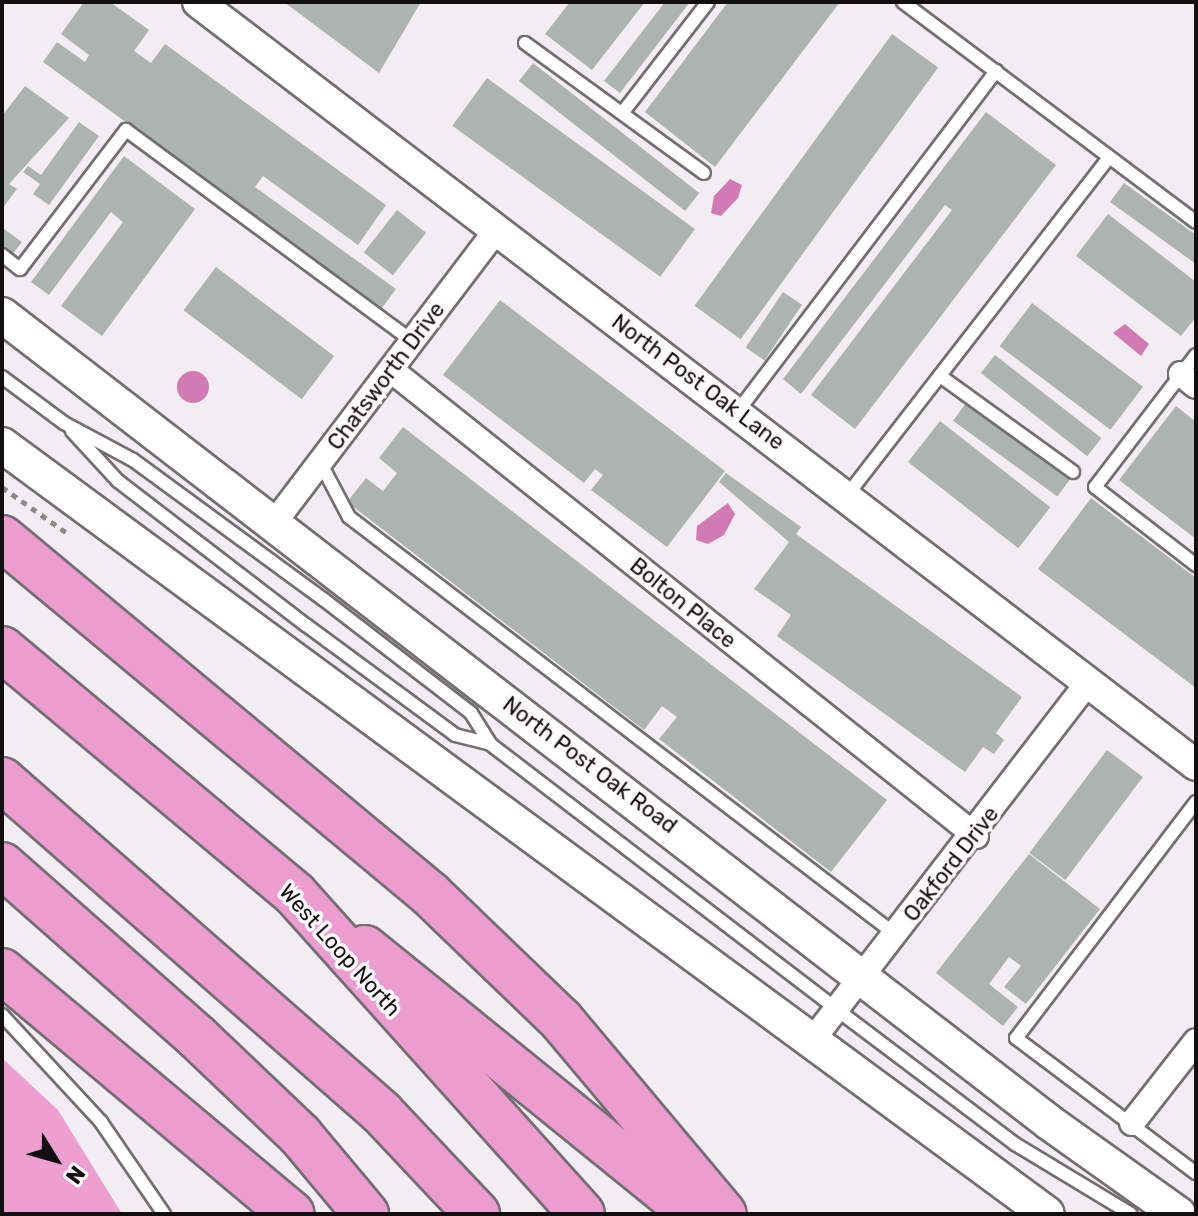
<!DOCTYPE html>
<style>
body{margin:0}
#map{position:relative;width:1198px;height:1216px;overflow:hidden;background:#f2edf0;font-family:Rubik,sans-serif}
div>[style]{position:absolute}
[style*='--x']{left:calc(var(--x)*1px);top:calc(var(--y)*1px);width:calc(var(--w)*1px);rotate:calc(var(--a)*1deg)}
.green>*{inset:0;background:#ee9fd1}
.water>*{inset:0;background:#d17ab3}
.round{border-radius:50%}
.building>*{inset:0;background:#adb3b0;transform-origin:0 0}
.path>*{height:5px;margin-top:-2.5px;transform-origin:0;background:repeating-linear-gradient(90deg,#8d898b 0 6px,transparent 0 12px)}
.roads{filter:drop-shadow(2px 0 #736e71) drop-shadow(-2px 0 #736e71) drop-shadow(0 2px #736e71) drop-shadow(0 -2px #736e71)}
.service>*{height:12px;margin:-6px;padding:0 6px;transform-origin:6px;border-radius:6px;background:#fff}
.minor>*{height:24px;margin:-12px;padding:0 12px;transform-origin:12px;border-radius:12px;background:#fff}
.tertiary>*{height:30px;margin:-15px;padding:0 15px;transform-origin:15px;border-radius:15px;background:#fff}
.secondary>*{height:34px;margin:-17px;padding:0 17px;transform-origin:17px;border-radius:17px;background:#fff}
.motorway>*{height:44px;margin:-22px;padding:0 22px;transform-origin:22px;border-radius:22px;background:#ed9cd0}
span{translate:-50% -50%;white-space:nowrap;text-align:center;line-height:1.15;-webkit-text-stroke:7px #fffafd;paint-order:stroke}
.street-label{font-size:22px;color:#110f10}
.frame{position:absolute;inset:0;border:4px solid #110f10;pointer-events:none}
.north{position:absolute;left:16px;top:1120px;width:80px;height:80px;-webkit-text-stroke:6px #fffafd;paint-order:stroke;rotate:127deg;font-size:22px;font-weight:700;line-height:32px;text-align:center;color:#110f10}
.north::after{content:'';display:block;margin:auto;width:28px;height:36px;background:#110f10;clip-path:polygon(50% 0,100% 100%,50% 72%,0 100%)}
</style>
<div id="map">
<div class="green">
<i style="clip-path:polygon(2px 1058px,58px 1110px,122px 1214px,2px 1214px)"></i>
</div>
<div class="water">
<i style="clip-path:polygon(730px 179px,742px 185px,738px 198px,721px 216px,711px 213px,714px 196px)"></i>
<i style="clip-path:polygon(1125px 324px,1149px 344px,1141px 356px,1113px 333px)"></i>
<i class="round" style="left:177px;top:371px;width:32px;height:32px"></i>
<i style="clip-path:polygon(728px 503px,735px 514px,724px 535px,708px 544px,696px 540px,697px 526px)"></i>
</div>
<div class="building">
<i style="clip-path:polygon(84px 2px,110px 2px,149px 30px,134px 51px,151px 63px,165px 44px,386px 205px,358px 245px,263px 176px,255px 187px,396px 289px,382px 308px,43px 62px,57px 42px,85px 62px,89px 55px,61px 34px)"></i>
<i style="clip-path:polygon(284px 2px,421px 2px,379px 73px)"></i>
<i style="clip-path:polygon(570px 2px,645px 2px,592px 70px,545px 34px)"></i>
<i style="clip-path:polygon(665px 2px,690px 2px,620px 93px,604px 81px)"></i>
<i style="clip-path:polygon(728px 2px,840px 2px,715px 167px,645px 112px)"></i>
<i style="left:892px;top:34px;width:57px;height:336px;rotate:36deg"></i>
<i style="left:533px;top:63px;width:211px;height:23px;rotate:38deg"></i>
<i style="left:487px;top:78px;width:257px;height:59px;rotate:36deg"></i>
<i style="clip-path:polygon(25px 86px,69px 118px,9px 184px,17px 189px,2px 209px,2px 116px)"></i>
<i style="clip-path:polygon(986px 112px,1056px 165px,855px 429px,811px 395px,952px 210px,945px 205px,801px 394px,783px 379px)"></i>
<i style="clip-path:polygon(79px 122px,99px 136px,49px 205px,33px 194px,40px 184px,23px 172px,28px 166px,41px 175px)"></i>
<i style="clip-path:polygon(124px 156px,195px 209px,102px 336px,61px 306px,123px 222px,111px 212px,49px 295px,31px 282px)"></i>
<i style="clip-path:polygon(1124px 183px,1196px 235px,1196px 264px,1110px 202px)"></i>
<i style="left:397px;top:210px;width:37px;height:54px;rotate:38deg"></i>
<i style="clip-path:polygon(1108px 214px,1196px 282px,1196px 317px,1181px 336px,1076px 256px)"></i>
<i style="clip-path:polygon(4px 229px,22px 242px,11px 256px,2px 249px)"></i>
<i style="left:216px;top:267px;width:148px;height:54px;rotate:37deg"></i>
<i style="left:783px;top:292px;width:23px;height:67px;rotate:34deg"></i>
<i style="clip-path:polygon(500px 300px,725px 471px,667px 547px,591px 490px,603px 475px,595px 469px,584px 483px,443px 375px)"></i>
<i style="left:1032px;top:303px;width:139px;height:54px;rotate:37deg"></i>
<i style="left:995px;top:355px;width:135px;height:23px;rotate:38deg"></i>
<i style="left:966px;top:403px;width:129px;height:22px;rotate:36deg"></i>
<i style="clip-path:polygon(1176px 406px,1196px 422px,1196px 539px,1119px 480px)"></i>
<i style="left:940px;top:421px;width:140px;height:52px;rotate:38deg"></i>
<i style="clip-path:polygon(403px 427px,887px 800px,831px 872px,659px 739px,677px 717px,662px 706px,644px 730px,347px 502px,366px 478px,383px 491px,397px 473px,379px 458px)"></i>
<i style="clip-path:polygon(726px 473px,801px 527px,796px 534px,1022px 697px,996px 733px,1004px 740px,994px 754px,983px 747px,965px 772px,777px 636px,791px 615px,754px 589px,789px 542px,719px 482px)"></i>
<i style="clip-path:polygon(1091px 498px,1196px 578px,1196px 688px,1038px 569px)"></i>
<i style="left:1107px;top:750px;width:45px;height:129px;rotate:37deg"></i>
<i style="clip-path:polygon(1029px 854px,1100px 909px,1026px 1004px,1004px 987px,1021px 966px,1009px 957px,989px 984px,1018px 1007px,1003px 1026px,936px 973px)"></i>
</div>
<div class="path">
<i style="--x:2;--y:487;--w:80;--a:35.3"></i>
</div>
<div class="roads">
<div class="service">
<i style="--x:903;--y:2;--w:366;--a:36.9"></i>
<i style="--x:525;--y:43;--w:221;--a:36"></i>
<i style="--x:623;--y:112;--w:139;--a:-52.3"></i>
<i style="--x:2;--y:255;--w:23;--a:38"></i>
<i style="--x:20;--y:269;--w:175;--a:-52.7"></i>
<i style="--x:126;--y:130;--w:355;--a:36.4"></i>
<i style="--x:1196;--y:355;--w:166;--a:127.4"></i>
<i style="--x:1095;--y:487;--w:128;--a:37.7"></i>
<i style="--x:940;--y:376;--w:164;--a:35.8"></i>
<i style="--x:2;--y:377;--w:77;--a:36.6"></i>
<i style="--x:64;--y:423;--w:78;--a:28.2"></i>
<i style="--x:133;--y:460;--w:235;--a:36.2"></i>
<i style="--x:323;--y:599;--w:187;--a:37.6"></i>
<i style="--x:471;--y:713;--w:36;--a:58"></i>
<i style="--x:490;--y:744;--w:436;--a:37.4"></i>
<i style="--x:836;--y:1009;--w:224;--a:37"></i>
<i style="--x:1015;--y:1144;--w:135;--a:31.1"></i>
<i style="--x:738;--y:411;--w:427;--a:-52.8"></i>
<i style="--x:72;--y:431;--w:68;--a:47.4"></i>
<i style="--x:118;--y:481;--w:237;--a:37.5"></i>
<i style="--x:306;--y:625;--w:185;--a:36.4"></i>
<i style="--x:455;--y:735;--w:36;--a:14"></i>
<i style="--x:320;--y:462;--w:62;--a:62.2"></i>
<i style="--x:349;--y:517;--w:687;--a:37.37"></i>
<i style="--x:848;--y:494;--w:425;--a:-52.2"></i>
<i style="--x:1196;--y:802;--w:297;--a:127.3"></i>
<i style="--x:1016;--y:1038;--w:225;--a:36.9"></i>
<i style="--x:2;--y:1015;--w:146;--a:47.2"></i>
<i style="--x:101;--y:1122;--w:112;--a:55.6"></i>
</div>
<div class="minor">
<i style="--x:391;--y:370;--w:748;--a:38.54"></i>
<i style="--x:1181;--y:374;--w:19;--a:39"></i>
<i style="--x:274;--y:523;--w:370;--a:-52.8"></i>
<i style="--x:811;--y:1042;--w:452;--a:-52.4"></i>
<i style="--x:1132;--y:1123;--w:104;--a:-52"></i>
</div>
<div class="tertiary">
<i style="--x:198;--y:2;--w:1256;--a:37.4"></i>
</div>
<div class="secondary">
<i style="--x:2;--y:315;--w:1323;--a:37.63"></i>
<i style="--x:1050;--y:1123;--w:157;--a:35.4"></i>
<i style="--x:2;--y:445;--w:1297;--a:36.35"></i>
</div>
<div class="motorway">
<i style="--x:2;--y:538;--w:557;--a:39.75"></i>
<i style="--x:430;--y:894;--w:182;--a:43.9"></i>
<i style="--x:561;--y:1020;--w:253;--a:50"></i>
<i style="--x:2;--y:649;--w:381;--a:39.9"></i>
<i style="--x:294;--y:893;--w:431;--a:48.1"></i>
<i style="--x:2;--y:780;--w:504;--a:41.22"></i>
<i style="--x:381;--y:1112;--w:140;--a:46.7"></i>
<i style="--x:2;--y:865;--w:259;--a:41.4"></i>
<i style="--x:196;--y:1036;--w:144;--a:43.6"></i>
<i style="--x:300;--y:1135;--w:103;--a:50.1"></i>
<i style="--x:365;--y:948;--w:422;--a:39"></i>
<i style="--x:2;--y:971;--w:378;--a:40"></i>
</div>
</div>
<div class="street-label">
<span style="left:386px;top:376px;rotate:-53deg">Chatsworth Drive</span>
<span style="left:698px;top:382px;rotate:37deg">North Post Oak Lane</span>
<span style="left:683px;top:603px;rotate:39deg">Bolton Place</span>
<span style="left:590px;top:765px;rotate:37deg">North Post Oak Road</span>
<span style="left:951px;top:864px;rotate:-52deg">Oakford Drive</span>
<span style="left:340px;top:950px;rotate:48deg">West Loop North</span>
</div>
<div class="frame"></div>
<div class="north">N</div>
</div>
